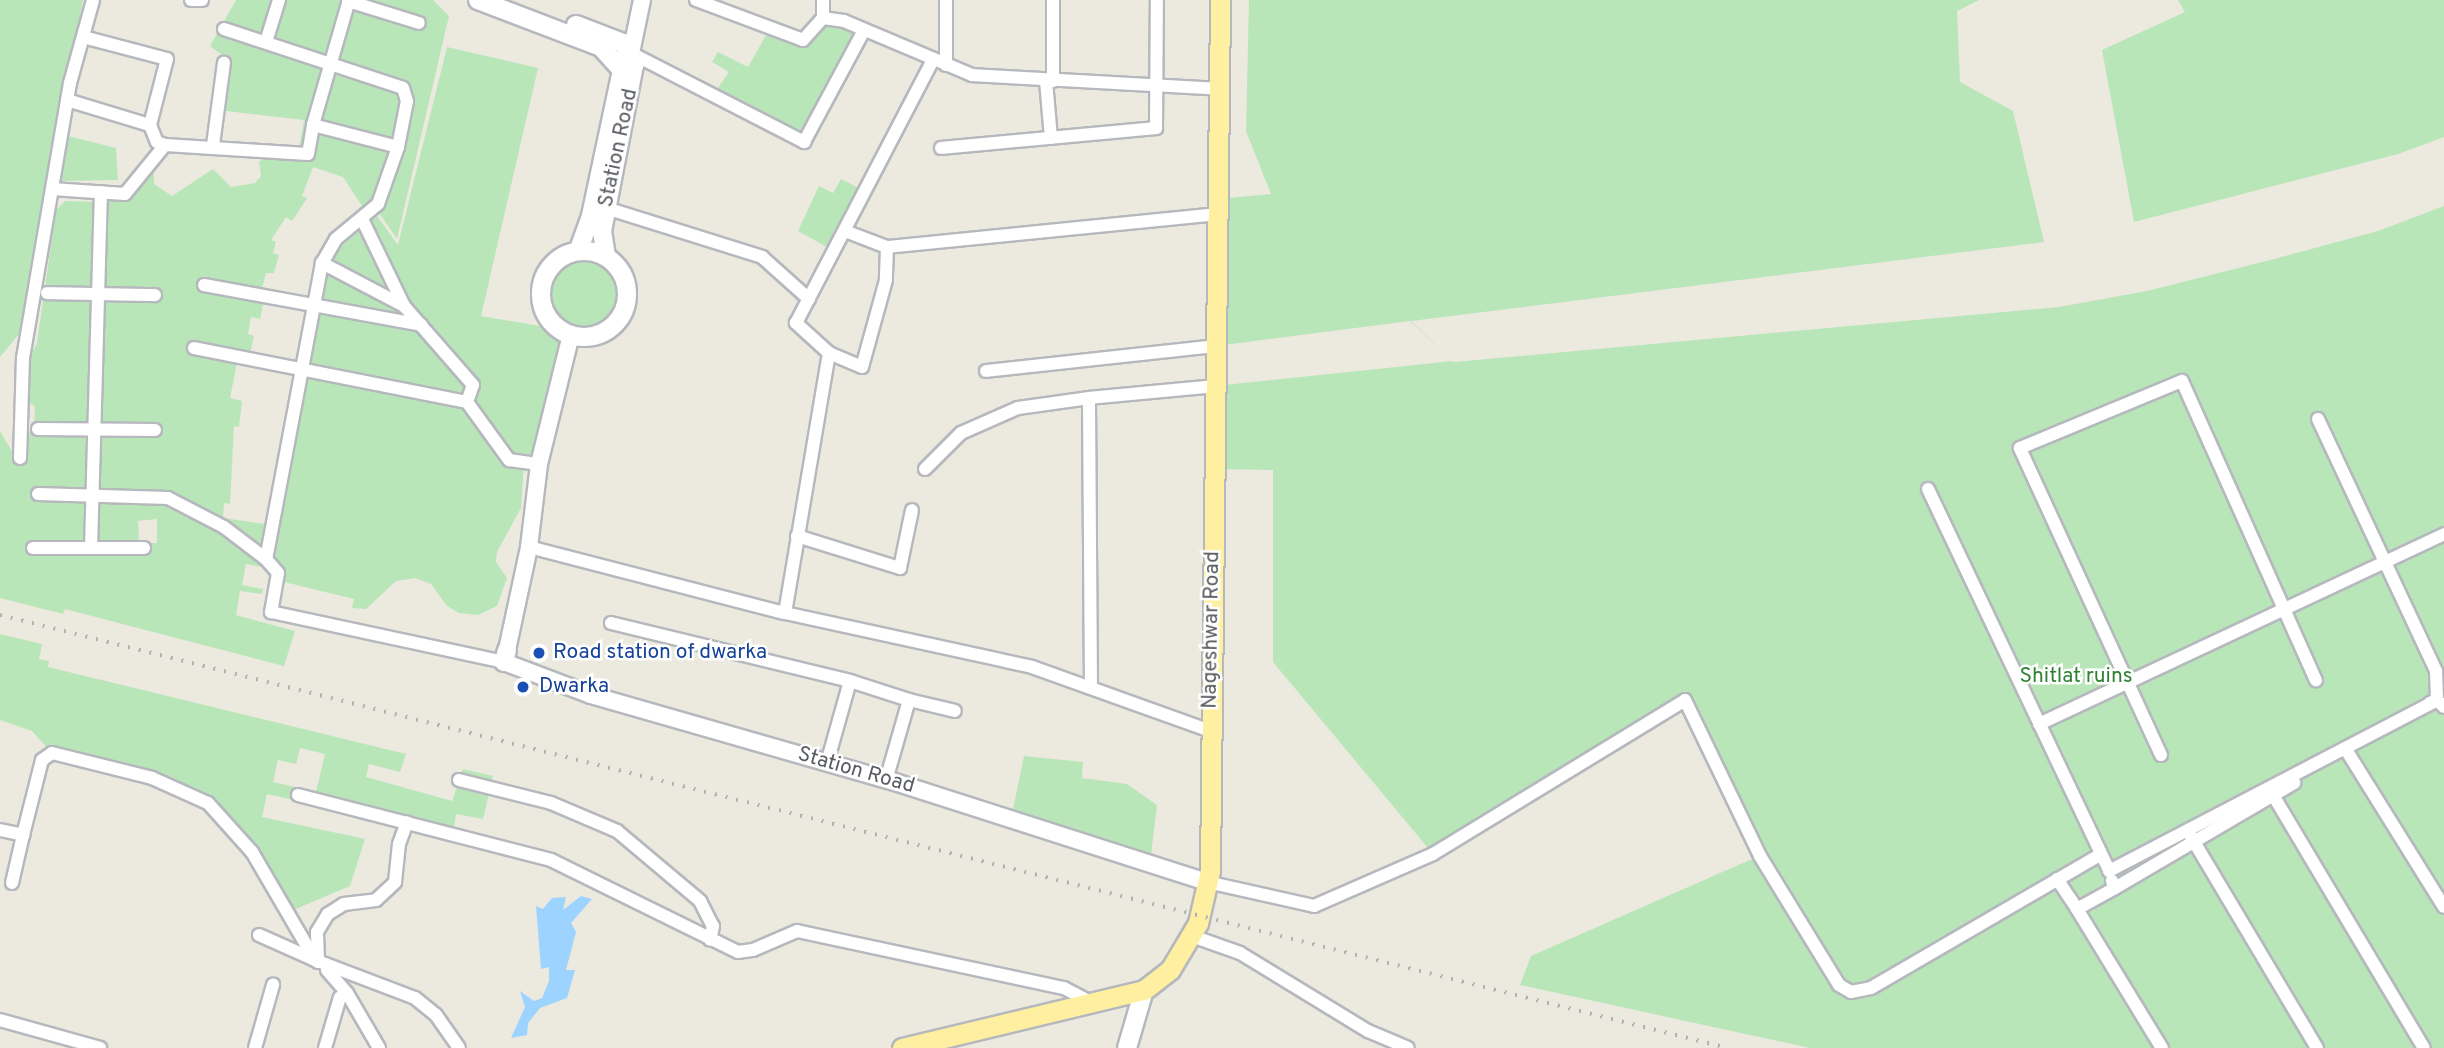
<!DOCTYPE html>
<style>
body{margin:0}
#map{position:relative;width:2444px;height:1048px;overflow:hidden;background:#ece9df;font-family:Overpass,sans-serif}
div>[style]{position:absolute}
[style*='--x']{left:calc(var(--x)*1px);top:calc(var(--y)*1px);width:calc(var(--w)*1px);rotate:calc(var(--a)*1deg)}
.green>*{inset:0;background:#b9e6b9}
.round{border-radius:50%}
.water>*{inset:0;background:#9cd3ff}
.roads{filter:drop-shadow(2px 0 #b5b8bd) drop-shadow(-2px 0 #b5b8bd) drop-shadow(0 2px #b5b8bd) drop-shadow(0 -2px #b5b8bd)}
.minor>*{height:12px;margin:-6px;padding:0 6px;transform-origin:6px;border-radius:6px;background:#fff}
.tertiary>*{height:16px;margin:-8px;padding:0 8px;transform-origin:8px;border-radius:8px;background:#fff}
.secondary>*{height:18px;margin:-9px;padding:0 9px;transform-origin:9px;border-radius:9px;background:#fff}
.secondary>.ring{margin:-9px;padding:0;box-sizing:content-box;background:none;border:18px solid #fff;border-radius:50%}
.primary>*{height:19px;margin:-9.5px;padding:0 9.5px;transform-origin:9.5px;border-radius:9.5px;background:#fff0a1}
.rail>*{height:3.5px;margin-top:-1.75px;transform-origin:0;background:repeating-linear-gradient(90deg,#b1b2b2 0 2px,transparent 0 11px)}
.dots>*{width:19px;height:19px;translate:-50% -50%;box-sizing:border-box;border:4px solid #fff;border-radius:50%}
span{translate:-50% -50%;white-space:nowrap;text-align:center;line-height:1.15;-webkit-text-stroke:5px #fff;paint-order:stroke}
.street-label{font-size:21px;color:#585c61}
.transit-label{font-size:21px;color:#164399}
.left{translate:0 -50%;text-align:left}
.park-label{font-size:21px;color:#2e8233}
</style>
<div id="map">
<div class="green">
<i style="clip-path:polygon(0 0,83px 0,55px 138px,29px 322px,0 357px)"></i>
<i style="clip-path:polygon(evenodd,236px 0,433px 0,449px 16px,397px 239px,377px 210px,364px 209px,343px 177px,313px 167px,302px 196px,307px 198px,292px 221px,286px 217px,271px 240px,276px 242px,273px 253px,279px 255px,274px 273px,266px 273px,262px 288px,276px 290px,273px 302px,264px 301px,260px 319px,251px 317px,248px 334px,254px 336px,250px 354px,238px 358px,230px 398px,242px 401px,239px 427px,234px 426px,230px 504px,224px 503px,223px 518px,272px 525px,322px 263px,377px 216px,398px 245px,447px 47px,538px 68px,481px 316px,558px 329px,571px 335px,539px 464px,524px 462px,521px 508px,497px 552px,496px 562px,507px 578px,497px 606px,478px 615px,459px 613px,447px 606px,431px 584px,415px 578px,396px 581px,366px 609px,352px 608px,354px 599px,276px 580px,272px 569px,246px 564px,242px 585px,263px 589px,262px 594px,240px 591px,236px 615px,295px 631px,284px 666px,65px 609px,63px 614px,0 598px,0 431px,18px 462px,26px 437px,34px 427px,35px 407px,27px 400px,26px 366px,37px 343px,56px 210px,65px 201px,100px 202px,154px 172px,154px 184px,172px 196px,213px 169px,231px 187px,255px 183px,261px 176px,259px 162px,266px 157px,297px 161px,304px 120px,218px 110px,226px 58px,210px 46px,236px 0,157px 519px,157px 543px,139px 543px,138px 521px,157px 519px)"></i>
<i style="clip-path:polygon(1249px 0,1979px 0,1957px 11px,1960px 82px,2013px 111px,2044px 242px,1411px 321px,1454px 362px,2059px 307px,2147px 291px,2274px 259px,2378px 231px,2444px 206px,2444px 1048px,1810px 1048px,1520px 985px,1531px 956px,1752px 859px,1685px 700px,1433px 854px,1273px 662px,1273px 470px,1214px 469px,1215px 386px,1453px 361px,1410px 321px,1216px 346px,1217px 199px,1271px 194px,1246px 131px)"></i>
<i style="clip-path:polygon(2178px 0,2444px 0,2444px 137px,2398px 154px,2134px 222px,2102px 50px,2185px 12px)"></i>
<i style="clip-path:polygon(823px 18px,864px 30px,804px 142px,713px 95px,729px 72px,712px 62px,718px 52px,748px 67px,770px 28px,803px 40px)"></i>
<i style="clip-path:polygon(64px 135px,116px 148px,118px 180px,61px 181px)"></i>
<i style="clip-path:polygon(841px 179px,865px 191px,834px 251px,798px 231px,819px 186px,833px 193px)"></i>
<i class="round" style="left:549px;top:259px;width:70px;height:70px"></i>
<i style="clip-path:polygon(evenodd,0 634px,42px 644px,39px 659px,49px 661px,48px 667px,406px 754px,400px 772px,369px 764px,366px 777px,452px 801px,463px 769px,493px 776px,483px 819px,456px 814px,453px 835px,267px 794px,262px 817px,365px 839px,350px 886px,291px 911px,208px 803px,152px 778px,52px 753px,32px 731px,0 720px,0 634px,300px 748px,325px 754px,316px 792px,273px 782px,278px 760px,296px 764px,300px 748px)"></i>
<i style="clip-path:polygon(1024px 756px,1083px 762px,1082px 778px,1127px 784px,1157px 805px,1150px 864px,1011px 819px)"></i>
</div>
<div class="water">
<i style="clip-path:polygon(581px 896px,592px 899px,571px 923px,576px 932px,566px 970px,575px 970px,567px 998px,540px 1008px,528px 1023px,527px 1035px,511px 1038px,525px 1007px,520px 991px,534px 1001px,542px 998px,549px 981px,549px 967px,541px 969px,536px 906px,543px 909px,552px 898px,566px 897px,563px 910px)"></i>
</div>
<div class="roads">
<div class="minor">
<i style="--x:191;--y:0;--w:11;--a:0"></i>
<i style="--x:349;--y:0;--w:130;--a:106.1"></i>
<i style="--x:313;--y:125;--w:88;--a:14.5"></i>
<i style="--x:696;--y:0;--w:114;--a:20.5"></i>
<i style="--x:803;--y:40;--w:30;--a:-48"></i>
<i style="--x:823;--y:18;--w:21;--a:8"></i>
<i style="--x:844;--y:21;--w:139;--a:22.9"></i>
<i style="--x:972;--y:75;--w:247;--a:3.2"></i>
<i style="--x:348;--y:1;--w:74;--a:17.2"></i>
<i style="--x:823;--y:18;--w:18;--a:-90"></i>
<i style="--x:224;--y:29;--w:188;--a:18.2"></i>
<i style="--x:403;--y:88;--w:14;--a:73"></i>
<i style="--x:407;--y:101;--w:47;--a:101.1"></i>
<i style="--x:398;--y:147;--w:60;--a:109.3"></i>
<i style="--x:378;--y:204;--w:55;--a:140.2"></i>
<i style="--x:336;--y:239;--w:28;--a:120"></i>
<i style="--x:266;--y:42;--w:44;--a:-72.8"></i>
<i style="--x:631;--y:53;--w:195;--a:27.2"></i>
<i style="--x:804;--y:142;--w:127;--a:-61.8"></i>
<i style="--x:946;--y:65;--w:65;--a:-90"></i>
<i style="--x:1046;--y:81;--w:57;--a:85"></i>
<i style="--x:1053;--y:81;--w:81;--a:-90"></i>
<i style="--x:67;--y:100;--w:87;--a:16.8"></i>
<i style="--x:150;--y:125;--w:68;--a:-75.6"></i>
<i style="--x:167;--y:59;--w:87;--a:-165.3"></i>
<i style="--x:150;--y:125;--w:18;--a:68"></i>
<i style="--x:157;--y:142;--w:9;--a:21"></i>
<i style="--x:165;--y:145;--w:143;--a:3.6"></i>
<i style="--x:308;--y:154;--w:29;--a:-80"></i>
<i style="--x:213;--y:145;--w:83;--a:-82.4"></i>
<i style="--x:941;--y:148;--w:216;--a:-5.3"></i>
<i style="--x:1156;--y:128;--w:128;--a:-89.6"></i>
<i style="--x:52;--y:189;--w:73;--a:3.9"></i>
<i style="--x:125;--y:194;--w:63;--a:-50.8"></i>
<i style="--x:606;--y:208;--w:164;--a:17.4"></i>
<i style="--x:762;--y:257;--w:63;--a:41.8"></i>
<i style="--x:362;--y:219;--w:97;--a:64.2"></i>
<i style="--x:845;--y:231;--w:45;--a:20.9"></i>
<i style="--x:887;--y:247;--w:33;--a:92"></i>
<i style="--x:886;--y:280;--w:90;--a:105.4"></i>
<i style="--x:862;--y:367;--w:36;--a:-157"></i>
<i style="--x:829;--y:353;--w:45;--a:-137.7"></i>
<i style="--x:796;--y:323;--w:297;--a:-62.5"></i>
<i style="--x:887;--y:247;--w:332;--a:-5.7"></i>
<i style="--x:204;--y:285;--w:221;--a:10.4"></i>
<i style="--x:47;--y:293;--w:108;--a:1.1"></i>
<i style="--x:194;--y:348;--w:278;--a:11.2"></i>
<i style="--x:467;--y:402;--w:72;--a:54.1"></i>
<i style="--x:509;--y:460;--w:30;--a:8"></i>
<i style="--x:986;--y:371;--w:231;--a:-6.2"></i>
<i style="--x:467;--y:402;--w:18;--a:-71"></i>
<i style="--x:473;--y:385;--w:105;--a:-131.1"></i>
<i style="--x:404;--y:306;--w:93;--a:-152.3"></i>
<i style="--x:322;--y:263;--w:301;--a:100.7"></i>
<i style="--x:266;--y:559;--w:18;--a:49"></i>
<i style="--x:278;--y:573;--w:40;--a:100"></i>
<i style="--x:271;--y:612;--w:238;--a:12.1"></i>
<i style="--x:2318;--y:419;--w:278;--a:64.9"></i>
<i style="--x:2436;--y:671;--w:29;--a:88"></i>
<i style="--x:2437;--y:700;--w:8;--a:157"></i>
<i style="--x:38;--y:429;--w:117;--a:0.5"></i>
<i style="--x:20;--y:458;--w:100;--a:-88.3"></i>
<i style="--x:23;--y:358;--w:279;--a:-80.3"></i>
<i style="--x:70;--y:83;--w:86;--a:-74.5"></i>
<i style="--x:925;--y:469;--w:51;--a:-45"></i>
<i style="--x:961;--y:433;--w:62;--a:-23.7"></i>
<i style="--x:1018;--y:408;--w:72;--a:-8"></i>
<i style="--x:1928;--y:489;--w:423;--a:64.6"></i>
<i style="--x:2109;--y:871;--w:370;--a:-27.5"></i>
<i style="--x:2437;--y:700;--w:10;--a:45"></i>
<i style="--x:38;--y:494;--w:130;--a:1.8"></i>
<i style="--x:168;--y:498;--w:63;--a:27.4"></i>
<i style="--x:224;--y:527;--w:53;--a:37.3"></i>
<i style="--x:797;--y:536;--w:108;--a:17.3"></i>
<i style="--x:900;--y:568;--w:59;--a:-78.3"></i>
<i style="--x:529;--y:547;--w:264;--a:14.5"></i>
<i style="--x:785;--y:613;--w:264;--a:-80.4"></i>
<i style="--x:33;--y:548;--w:111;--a:0"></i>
<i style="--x:91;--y:548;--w:356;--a:-88.4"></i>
<i style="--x:785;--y:613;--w:253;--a:12.3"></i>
<i style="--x:1032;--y:667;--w:190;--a:19.7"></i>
<i style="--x:611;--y:623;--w:246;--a:13.6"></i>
<i style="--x:1091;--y:688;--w:290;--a:-90.4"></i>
<i style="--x:1089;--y:398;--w:127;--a:-5.4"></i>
<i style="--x:909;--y:700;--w:47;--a:13.4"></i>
<i style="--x:2039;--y:724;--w:447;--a:-25.1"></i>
<i style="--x:2345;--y:748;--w:187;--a:58.1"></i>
<i style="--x:2161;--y:755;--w:338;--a:-114.7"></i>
<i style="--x:2020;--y:448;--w:175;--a:-22.5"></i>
<i style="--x:2182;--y:381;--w:328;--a:65.9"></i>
<i style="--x:827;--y:763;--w:85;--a:-74.3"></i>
<i style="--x:850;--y:681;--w:62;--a:17.9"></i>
<i style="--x:909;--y:700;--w:83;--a:106"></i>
<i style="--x:459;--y:780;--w:95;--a:14"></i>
<i style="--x:551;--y:803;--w:72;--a:23"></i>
<i style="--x:617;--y:831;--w:109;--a:40.1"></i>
<i style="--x:700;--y:901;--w:28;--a:63"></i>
<i style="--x:713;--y:926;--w:14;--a:102"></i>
<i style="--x:2270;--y:790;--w:300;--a:59.2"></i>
<i style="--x:298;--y:795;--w:261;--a:14.4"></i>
<i style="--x:551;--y:860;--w:208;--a:26.2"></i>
<i style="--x:738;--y:952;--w:15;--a:-8"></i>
<i style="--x:753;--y:950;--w:48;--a:-23.4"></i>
<i style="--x:797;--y:931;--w:273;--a:12.1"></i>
<i style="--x:1064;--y:988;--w:30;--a:28"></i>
<i style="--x:0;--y:830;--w:24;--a:12"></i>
<i style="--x:23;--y:835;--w:77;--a:-75.8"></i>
<i style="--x:42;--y:760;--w:12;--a:-35"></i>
<i style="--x:52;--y:753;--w:103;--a:14"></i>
<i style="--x:152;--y:778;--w:61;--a:24.1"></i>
<i style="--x:208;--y:803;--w:66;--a:48.1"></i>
<i style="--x:252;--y:852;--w:125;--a:59.7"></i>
<i style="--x:315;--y:960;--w:107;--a:20.8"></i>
<i style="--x:415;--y:998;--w:27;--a:39"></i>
<i style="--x:436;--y:1015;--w:40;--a:55.1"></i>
<i style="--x:2190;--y:835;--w:248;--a:59.2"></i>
<i style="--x:2057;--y:879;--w:36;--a:56"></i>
<i style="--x:2077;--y:909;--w:43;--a:-28.9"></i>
<i style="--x:2115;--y:888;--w:8;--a:-113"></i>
<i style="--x:1207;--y:882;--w:110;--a:12.6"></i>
<i style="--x:1314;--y:906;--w:130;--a:-23.6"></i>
<i style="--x:1433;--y:854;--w:295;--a:-31.4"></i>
<i style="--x:1685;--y:700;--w:173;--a:64.3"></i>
<i style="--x:1760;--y:856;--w:151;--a:58.5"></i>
<i style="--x:1839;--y:985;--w:14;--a:30"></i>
<i style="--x:1851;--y:992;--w:20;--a:-11"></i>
<i style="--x:1871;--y:988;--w:266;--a:-30.2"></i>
<i style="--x:12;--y:883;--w:49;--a:-77.1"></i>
<i style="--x:2115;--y:888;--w:208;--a:-30.4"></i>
<i style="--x:2077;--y:909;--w:163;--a:58.6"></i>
<i style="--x:259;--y:935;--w:59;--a:24"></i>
<i style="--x:1192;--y:936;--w:51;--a:19.5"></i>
<i style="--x:1240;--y:953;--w:150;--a:31.4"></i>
<i style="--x:1368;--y:1031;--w:43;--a:23"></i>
<i style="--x:318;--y:962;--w:30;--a:-92"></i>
<i style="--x:317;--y:932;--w:21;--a:-59"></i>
<i style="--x:328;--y:914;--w:19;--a:-32"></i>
<i style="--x:344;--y:904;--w:32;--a:-7"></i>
<i style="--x:376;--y:900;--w:26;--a:-43"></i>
<i style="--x:395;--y:882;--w:38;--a:-84"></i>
<i style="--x:399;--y:844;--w:23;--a:-70"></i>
<i style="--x:327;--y:970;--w:30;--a:49"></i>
<i style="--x:347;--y:993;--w:64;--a:59.8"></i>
<i style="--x:0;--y:1020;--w:104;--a:15.6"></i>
<i style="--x:255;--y:1048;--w:66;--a:-74.1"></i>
<i style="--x:325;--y:1048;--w:53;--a:-73.6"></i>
</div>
<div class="tertiary">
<i style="--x:631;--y:53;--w:54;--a:-78.3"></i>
<i style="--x:507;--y:650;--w:105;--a:-77.9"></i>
<i style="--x:529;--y:547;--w:84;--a:-83.1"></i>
<i style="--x:539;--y:464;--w:133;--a:-76.1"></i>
<i style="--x:504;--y:662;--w:93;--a:20.8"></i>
<i style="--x:591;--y:695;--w:316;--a:16"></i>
<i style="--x:895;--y:782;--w:328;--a:17.8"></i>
</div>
<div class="secondary">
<i style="--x:478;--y:0;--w:132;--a:20.9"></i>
<i style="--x:601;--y:47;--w:31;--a:48"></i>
<i style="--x:622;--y:70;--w:149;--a:102"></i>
<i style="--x:591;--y:216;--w:37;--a:110"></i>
<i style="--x:576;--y:25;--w:50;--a:21"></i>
<i style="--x:623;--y:43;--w:25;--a:63"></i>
<i style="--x:634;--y:65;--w:169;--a:100.9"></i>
<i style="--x:602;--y:231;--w:25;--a:81"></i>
<i class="ring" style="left:541px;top:251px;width:68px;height:68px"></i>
<i style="--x:504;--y:662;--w:12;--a:-76"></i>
<i style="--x:1127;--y:1048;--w:60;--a:-73.7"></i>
</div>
<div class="primary">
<i style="--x:902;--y:1048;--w:249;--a:-13.5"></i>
<i style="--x:1144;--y:990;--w:33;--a:-38"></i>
<i style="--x:1170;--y:970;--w:55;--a:-59.2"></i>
<i style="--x:1198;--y:923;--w:53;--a:-77"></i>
<i style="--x:1210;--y:871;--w:871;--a:-89.34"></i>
</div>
</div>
<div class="rail">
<i style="--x:0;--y:615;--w:1781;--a:14.07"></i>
</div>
<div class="dots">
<i style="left:539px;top:653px;background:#1a4fb4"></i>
<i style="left:523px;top:687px;background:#1a4fb4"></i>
</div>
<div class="street-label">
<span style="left:619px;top:148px;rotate:-78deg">Station Road</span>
<span style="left:1212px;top:630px;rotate:-89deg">Nageshwar Road</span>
<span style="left:856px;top:771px;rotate:16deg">Station Road</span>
</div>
<div class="transit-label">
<span class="left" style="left:553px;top:653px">Road station of dwarka</span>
<span class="left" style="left:539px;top:687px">Dwarka</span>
</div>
<div class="park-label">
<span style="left:2076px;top:677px">Shitlat ruins</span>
</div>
</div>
